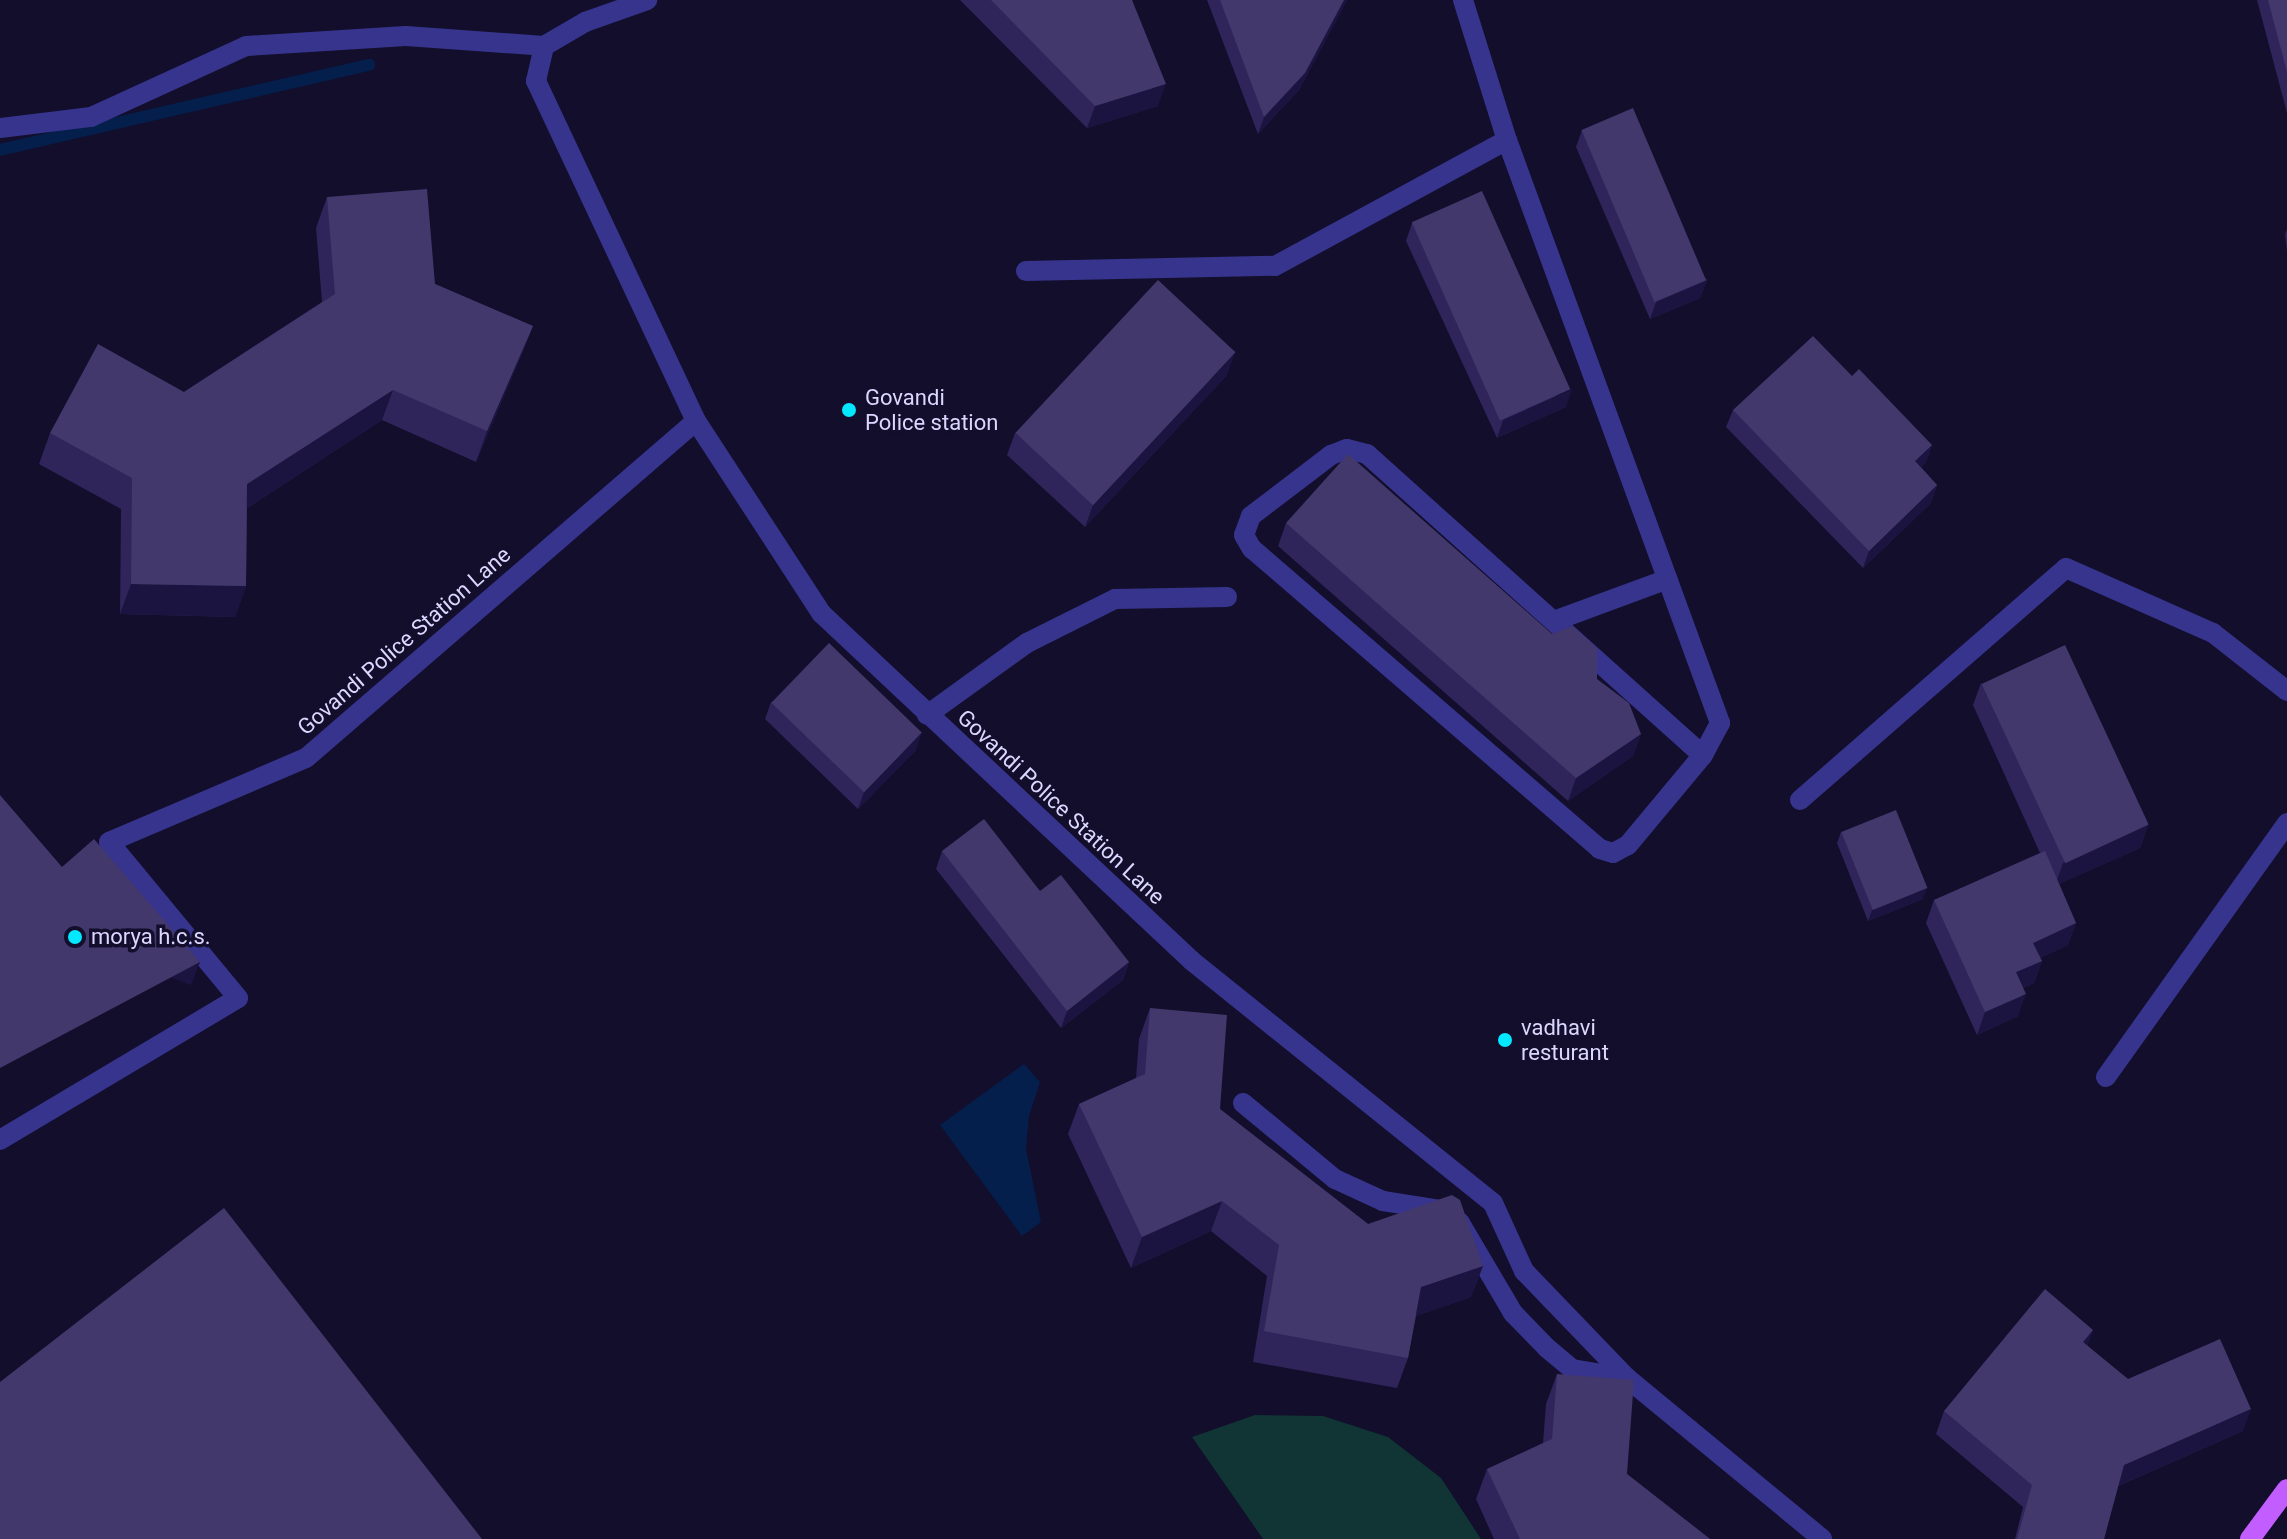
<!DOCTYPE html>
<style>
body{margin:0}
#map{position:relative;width:2287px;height:1539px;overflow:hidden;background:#120e2b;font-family:Roboto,sans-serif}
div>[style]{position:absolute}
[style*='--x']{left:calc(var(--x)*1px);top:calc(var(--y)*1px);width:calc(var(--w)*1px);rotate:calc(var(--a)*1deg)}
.green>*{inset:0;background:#103534}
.water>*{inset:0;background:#051f4d}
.stream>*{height:12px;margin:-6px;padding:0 6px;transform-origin:6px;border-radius:6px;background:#051f4d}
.minor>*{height:20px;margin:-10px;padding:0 10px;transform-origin:10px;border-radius:10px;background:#37348e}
.major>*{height:20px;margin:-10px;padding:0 10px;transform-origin:10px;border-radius:10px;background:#c25eff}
.wall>*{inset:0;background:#2f255a}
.shaded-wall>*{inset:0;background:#1c1440;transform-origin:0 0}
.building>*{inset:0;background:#42386c;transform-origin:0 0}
.dots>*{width:22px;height:22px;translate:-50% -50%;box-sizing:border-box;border:4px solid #120e2b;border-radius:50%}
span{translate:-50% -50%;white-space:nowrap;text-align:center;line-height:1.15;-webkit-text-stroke:7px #120e2b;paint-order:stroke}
.poi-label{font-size:22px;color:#dcd7ff}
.left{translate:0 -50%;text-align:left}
.street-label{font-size:22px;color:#dcd7ff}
</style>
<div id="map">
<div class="green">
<i style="clip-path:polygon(1255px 1415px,1323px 1416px,1388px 1437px,1441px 1478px,1481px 1539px,1263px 1539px,1192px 1437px)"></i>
</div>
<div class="water">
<i style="clip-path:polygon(1024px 1064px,1040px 1082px,1029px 1116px,1026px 1149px,1041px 1222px,1022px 1236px,940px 1125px)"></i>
</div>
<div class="stream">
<i style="--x:0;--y:150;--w:379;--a:-13"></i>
</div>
<div class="minor">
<i style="--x:1463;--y:0;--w:147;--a:72.6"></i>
<i style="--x:1507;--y:140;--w:621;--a:69.93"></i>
<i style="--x:1720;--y:723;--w:36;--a:118"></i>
<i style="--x:1703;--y:755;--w:117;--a:129.8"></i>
<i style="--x:1628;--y:845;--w:17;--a:152"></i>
<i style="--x:1613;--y:853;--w:14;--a:-163"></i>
<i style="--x:1600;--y:849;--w:459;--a:-139.2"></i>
<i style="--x:1252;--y:549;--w:16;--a:-120"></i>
<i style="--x:1244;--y:535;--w:20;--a:-70"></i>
<i style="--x:1251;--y:516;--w:101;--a:-37.3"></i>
<i style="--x:1331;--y:455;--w:17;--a:-21"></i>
<i style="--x:1347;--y:449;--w:21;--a:14"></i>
<i style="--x:1367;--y:454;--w:451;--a:41.9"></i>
<i style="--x:0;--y:128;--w:92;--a:-6.9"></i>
<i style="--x:91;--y:117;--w:170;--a:-24.6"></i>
<i style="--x:246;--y:46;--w:160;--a:-3.6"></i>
<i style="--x:406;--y:36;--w:138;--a:4.1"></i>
<i style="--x:1026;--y:271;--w:249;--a:-1.2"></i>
<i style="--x:1275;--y:266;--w:264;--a:-28.5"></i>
<i style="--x:696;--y:421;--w:230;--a:56.9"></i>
<i style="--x:822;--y:614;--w:507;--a:43.16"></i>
<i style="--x:1192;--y:961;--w:386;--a:38.8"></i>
<i style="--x:1493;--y:1203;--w:75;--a:65.5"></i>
<i style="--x:1524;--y:1271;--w:149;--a:46.1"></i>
<i style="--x:1627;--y:1378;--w:253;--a:39.5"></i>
<i style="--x:1554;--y:621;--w:121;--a:-20.2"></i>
<i style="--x:927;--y:715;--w:123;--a:-35.8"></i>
<i style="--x:1027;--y:643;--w:98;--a:-26.6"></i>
<i style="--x:1115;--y:599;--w:112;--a:-1"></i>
<i style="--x:1800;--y:800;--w:353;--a:-41.1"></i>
<i style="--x:2066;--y:568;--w:161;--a:23.9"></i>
<i style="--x:2213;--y:633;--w:94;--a:38.1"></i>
<i style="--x:2106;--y:1077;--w:312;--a:-54.5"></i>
<i style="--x:1243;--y:1103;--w:119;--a:39.6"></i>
<i style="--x:1335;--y:1179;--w:53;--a:24.6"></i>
<i style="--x:1383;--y:1201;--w:59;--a:8.8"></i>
<i style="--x:1441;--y:1210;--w:23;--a:34"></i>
<i style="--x:1460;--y:1223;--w:104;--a:59.5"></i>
<i style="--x:1513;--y:1313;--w:49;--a:45.8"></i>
<i style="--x:1547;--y:1348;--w:33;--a:40"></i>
<i style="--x:1572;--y:1369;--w:56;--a:9.3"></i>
<i style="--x:0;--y:1140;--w:277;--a:-30.8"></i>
<i style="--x:238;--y:998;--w:202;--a:-129.6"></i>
<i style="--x:109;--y:842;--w:214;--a:-23.1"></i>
<i style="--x:306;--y:758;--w:515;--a:-40.83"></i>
<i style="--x:696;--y:421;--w:376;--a:-115.2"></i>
<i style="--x:536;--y:81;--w:36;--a:-77"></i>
<i style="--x:544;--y:46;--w:48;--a:-30.3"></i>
<i style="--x:585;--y:22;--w:66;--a:-19.5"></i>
</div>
<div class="major">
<i style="--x:2250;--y:1539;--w:62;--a:-53.5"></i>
</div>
<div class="wall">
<i style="clip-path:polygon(960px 0,1132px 0,1158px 106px,1087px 128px)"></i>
<i style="clip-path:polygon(1207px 0,1347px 0,1299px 90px,1258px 134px)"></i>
<i style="clip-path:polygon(2257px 0,2287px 0,2287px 113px)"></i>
<i style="clip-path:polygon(1582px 130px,1707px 280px,1700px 298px,1650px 319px,1576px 147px)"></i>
<i style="clip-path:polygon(327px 197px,435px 284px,533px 326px,521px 356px,476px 462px,382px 420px,247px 508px,246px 586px,235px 617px,120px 614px,121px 509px,39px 464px,50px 433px,184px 392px,322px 302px,316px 228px)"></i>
<i style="clip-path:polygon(1412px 223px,1566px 407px,1497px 438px,1406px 241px)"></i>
<i style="clip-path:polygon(2287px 229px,2287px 252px,2285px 234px)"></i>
<i style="clip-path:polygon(1227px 375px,1085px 527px,1007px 455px,1015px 433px)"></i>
<i style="clip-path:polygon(1852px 376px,1932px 445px,1926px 462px,1921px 467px,1937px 485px,1931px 503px,1863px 568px,1726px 427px,1733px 410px)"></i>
<i style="clip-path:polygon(1286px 523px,1597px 679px,1641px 734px,1633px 756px,1568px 801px,1278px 546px)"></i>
<i style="clip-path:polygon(1981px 683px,2148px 825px,2140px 848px,2059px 884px,2076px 923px,2068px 945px,2040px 958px,2042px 961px,2034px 983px,2023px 988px,2018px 1016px,1977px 1035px,1926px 923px,1934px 900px,2040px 853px,1973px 705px)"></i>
<i style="clip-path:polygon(771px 702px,916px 750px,858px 809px,765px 719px)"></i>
<i style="clip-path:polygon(1841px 832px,1923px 899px,1868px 921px,1837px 843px)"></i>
<i style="clip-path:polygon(942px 851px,1040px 891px,1129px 962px,1123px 980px,1061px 1028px,936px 869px)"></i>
<i style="clip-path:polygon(1150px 1008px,1220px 1109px,1368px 1224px,1483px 1266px,1471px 1297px,1416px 1316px,1408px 1358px,1397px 1388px,1253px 1362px,1267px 1276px,1211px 1231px,1131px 1268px,1068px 1134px,1079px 1104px,1136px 1078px,1139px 1039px)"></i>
<i style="clip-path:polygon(2093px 1330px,2087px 1346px,2128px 1379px,2243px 1431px,2118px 1486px,2104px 1539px,2015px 1539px,2023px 1507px,1936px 1434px,1944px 1411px)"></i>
<i style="clip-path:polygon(1557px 1374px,1627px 1474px,1710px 1539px,1494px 1539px,1476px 1499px,1487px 1469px,1543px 1443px,1546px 1404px)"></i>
</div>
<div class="shaded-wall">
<i style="clip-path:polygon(1344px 0,1347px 0,1299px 90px,1258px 134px,1264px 117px)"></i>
<i style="clip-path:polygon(1166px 84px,1158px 106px,1087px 128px,1095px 106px)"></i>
<i style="clip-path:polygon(1707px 280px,1700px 298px,1650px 319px,1656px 302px)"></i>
<i style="clip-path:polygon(533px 326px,521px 356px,476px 462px,487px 431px)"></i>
<i style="clip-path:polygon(1235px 353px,1227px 375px,1085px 527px,1093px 505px)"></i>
<i style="clip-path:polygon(1572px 389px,1566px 407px,1497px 438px,1503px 420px)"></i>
<i style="clip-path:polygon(393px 390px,382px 420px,236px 515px,247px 484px)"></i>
<i style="clip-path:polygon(1932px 445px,1926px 462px,1909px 479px,1915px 461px)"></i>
<i style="clip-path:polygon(1937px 485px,1931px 503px,1863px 568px,1869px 551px)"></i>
<i style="clip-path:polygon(131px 584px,246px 586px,235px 617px,120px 614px)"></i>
<i style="clip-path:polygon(922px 732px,916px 750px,858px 809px,864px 792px)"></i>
<i style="clip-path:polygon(1641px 734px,1633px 756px,1568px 801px,1576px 778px)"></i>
<i style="clip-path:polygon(2148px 825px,2140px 848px,2055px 886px,2063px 863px)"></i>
<i style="clip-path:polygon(1927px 888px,1923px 899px,1868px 921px,1872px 910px)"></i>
<i style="clip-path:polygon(2076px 923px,2068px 945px,2025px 965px,2033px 943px)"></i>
<i style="clip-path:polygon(2042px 961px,2034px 983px,2008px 995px,2016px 972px)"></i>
<i style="left:200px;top:962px;width:25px;height:226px;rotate:111deg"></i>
<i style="clip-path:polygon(1129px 962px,1123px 980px,1061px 1028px,1067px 1011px)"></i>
<i style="clip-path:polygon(2026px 994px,2018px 1016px,1977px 1035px,1985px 1012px)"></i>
<i style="clip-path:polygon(1222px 1201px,1211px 1231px,1131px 1268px,1142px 1237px)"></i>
<i style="clip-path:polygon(1483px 1266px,1471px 1297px,1410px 1318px,1421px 1287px)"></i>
<i style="clip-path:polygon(2093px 1330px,2085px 1352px,2083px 1342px)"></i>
<i style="clip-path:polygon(2251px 1409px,2243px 1431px,2115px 1487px,2124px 1465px)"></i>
</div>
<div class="building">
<i style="clip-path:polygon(991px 0,1132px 0,1166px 84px,1095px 106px)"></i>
<i style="clip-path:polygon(1220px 0,1344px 0,1305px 73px,1264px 117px)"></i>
<i style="clip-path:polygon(2268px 0,2287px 0,2287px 72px)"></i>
<i style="left:1633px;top:108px;width:187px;height:56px;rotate:67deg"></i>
<i style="clip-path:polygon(427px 189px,435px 284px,533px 326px,487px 431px,393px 390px,247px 484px,246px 586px,131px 584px,132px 478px,50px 433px,98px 344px,184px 392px,335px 294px,327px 197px)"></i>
<i style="left:1482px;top:191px;width:217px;height:77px;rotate:66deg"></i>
<i style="left:1158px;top:280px;width:106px;height:209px;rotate:43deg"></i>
<i style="clip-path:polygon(1813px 336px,1852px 376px,1859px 369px,1932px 445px,1915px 461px,1937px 485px,1869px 551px,1733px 410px)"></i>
<i style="clip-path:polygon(1348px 454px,1552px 634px,1572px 626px,1597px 648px,1597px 679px,1629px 703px,1641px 734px,1576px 778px,1286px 523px)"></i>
<i style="left:829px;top:643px;width:129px;height:83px;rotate:44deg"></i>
<i style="left:2065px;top:645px;width:198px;height:92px;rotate:65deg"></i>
<i style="clip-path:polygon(0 795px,62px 867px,94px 839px,200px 962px,0 1068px)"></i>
<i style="left:1896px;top:810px;width:84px;height:59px;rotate:68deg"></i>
<i style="clip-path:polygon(984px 819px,1040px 891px,1061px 875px,1129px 962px,1067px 1011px,942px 851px)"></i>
<i style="clip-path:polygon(2045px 851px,2076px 923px,2033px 943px,2042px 961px,2016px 972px,2026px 994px,1985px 1012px,1934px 900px)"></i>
<i style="clip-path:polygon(1150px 1008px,1227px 1015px,1220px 1109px,1368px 1224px,1452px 1195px,1460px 1200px,1483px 1266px,1421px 1287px,1408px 1358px,1264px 1331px,1279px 1245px,1222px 1201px,1142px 1237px,1079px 1104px,1145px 1074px)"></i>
<i style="clip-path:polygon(224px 1208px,482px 1539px,0 1539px,0 1382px)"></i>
<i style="clip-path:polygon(2045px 1289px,2093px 1330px,2083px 1342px,2128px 1379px,2220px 1339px,2251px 1409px,2124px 1465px,2104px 1539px,2017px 1539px,2032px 1485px,1944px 1411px)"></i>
<i style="clip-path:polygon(1557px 1374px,1634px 1380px,1627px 1474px,1710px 1539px,1520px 1539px,1487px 1469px,1552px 1439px)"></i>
</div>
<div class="dots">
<i style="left:849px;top:410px;background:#03e7ff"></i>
<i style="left:75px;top:937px;background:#03e7ff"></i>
<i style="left:1505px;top:1040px;background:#03e7ff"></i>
</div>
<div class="poi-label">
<span class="left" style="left:865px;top:410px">Govandi<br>Police station</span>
<span class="left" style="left:91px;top:937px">morya h.c.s.</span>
<span class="left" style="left:1521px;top:1040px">vadhavi<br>resturant</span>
</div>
<div class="street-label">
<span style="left:404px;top:641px;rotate:-41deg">Govandi Police Station Lane</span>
<span style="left:1061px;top:807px;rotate:43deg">Govandi Police Station Lane</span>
</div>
</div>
